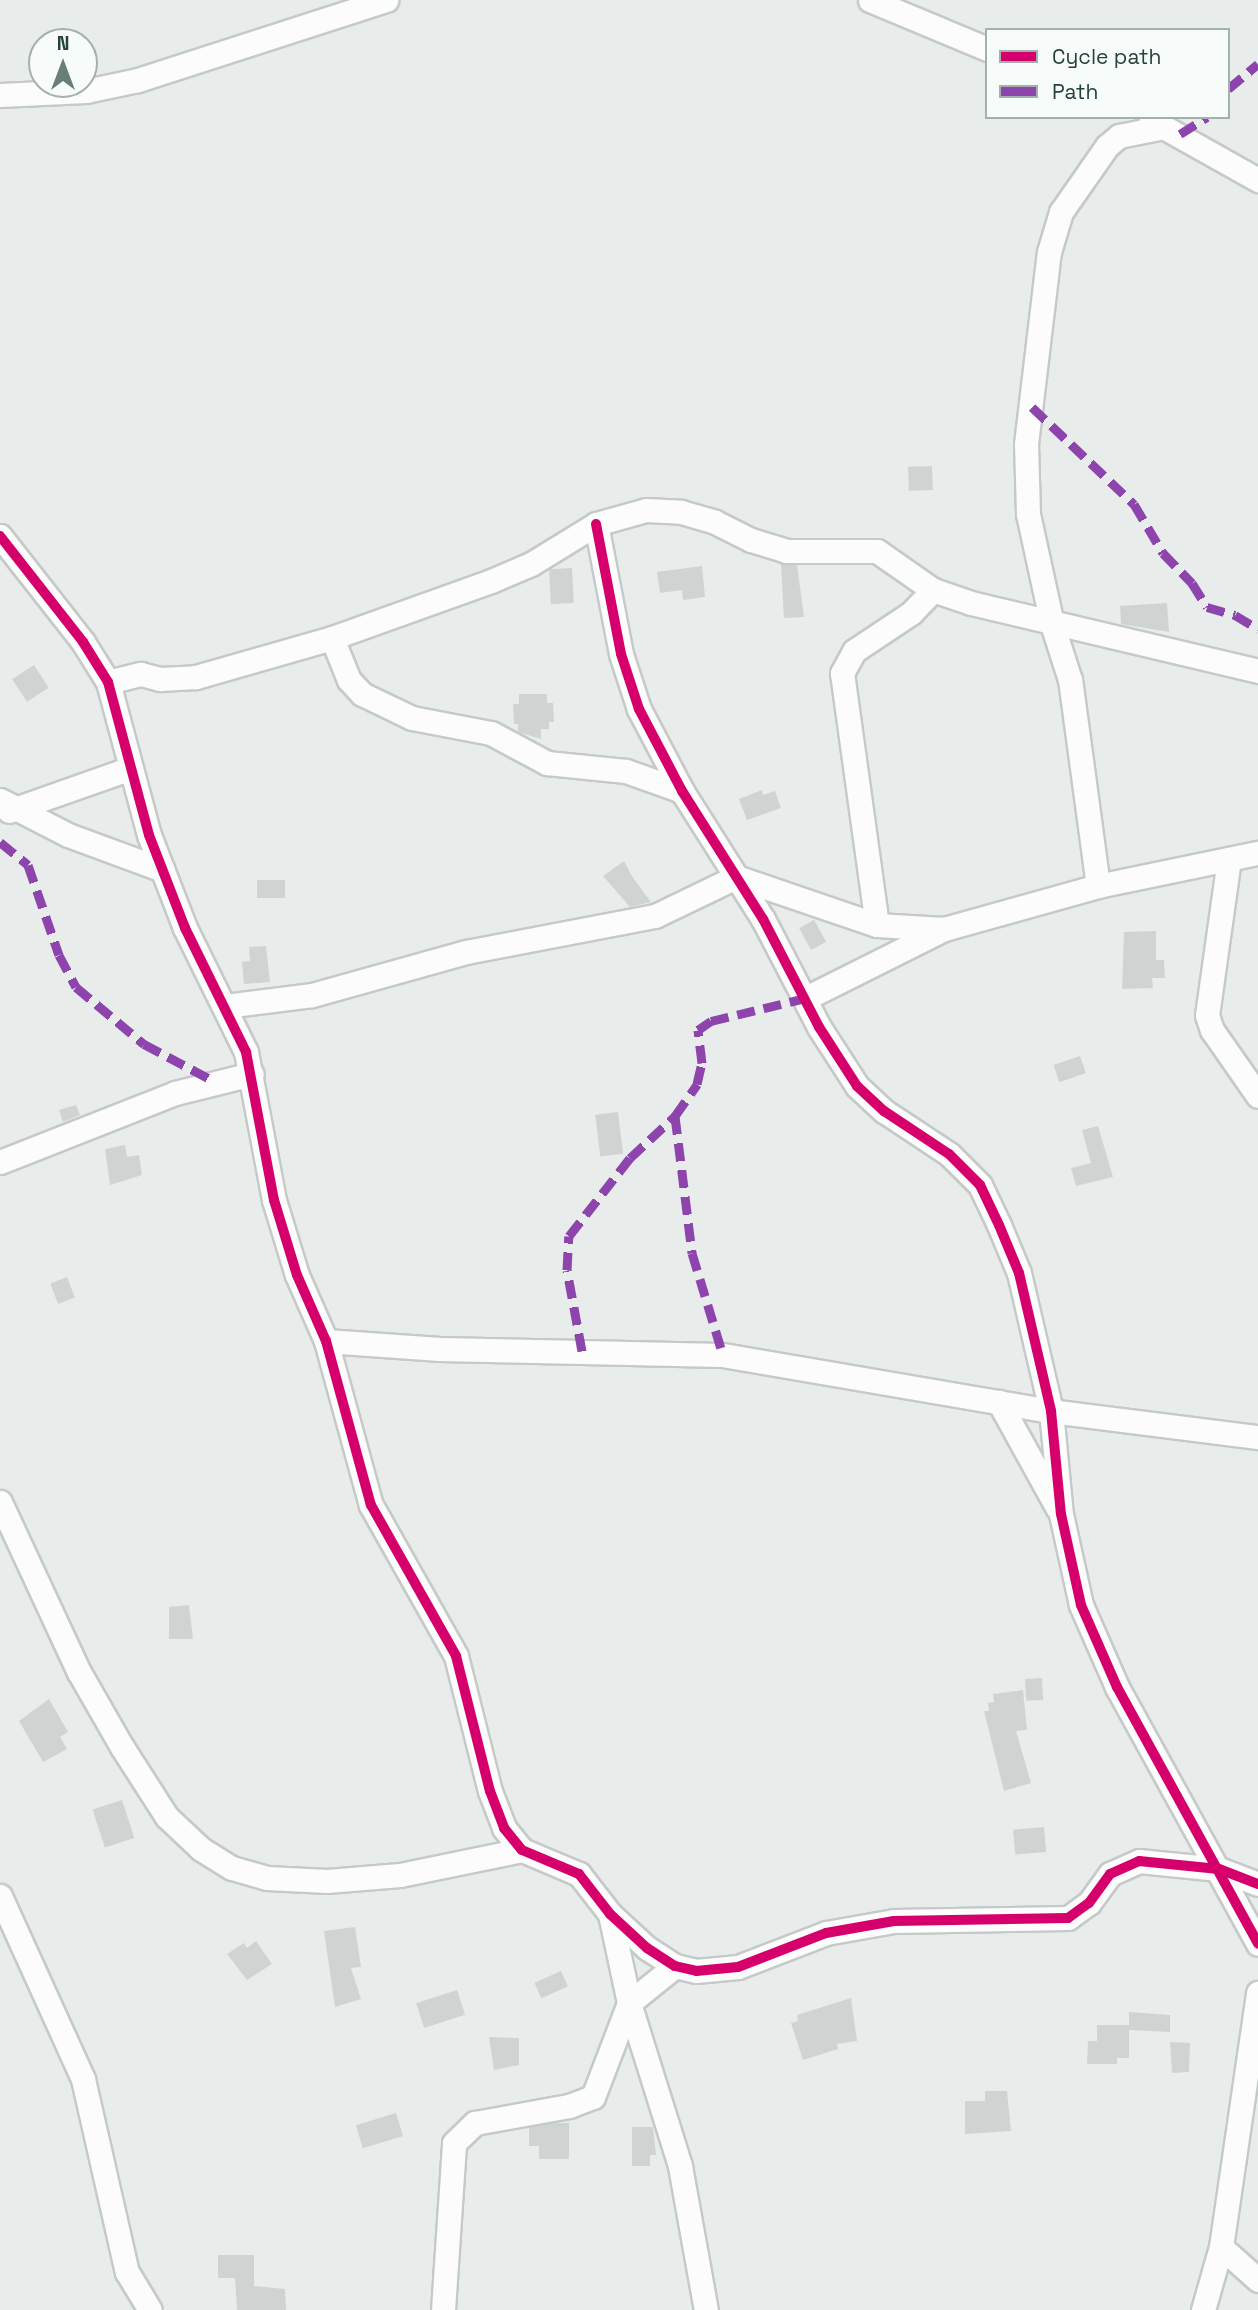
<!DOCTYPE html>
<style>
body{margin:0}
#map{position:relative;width:1258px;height:2310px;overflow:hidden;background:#e8edeb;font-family:"Space Grotesk",sans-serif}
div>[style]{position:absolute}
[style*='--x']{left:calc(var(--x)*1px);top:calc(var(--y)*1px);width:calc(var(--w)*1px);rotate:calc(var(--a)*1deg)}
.building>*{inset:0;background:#cfd4d2;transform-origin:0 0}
.roads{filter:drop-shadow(2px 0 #c5cac8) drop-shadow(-2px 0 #c5cac8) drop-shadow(0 2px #c5cac8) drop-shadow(0 -2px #c5cac8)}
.minor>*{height:23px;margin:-11.5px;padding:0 11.5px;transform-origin:11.5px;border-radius:11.5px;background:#fcfcfc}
.quiet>*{height:9px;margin-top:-4.5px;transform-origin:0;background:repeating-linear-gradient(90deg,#8e44ad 0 18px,transparent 0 27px)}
.cycleway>*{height:10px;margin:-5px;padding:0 5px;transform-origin:5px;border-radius:5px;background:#d6006c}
span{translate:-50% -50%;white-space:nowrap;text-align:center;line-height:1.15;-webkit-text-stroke:5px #f7fbf9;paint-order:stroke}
.legend{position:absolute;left:985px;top:28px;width:245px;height:91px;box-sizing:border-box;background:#f7fbf9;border:2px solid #a3b1ad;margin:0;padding:9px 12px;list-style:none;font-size:21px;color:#24423a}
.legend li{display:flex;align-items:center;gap:14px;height:35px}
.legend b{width:35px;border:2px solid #a3b1ad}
.north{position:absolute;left:28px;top:28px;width:70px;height:70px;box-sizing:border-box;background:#f7fbf9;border:2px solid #a3b1ad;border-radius:50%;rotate:0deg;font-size:19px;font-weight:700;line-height:28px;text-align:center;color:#24423a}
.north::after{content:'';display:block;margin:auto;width:24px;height:32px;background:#697e78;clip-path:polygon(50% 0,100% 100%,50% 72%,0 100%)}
</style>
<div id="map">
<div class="building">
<i style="left:932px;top:466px;width:24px;height:24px;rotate:88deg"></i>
<i style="clip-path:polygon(781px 564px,797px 565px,804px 617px,784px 618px)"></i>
<i style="clip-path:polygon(702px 566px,705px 597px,683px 600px,682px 590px,660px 593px,657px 572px)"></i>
<i style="left:572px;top:568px;width:35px;height:23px;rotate:87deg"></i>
<i style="clip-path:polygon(1167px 603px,1169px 632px,1121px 624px,1120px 606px)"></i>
<i style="left:34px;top:665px;width:27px;height:26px;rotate:57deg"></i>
<i style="clip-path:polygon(519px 694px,547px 694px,547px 703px,553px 703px,554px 722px,549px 722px,549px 729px,541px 729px,541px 739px,518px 732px,518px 724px,514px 724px,513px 704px,519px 704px)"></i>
<i style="clip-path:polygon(762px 790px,763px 795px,775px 791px,781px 808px,747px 820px,739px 799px)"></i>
<i style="clip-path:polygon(624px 861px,633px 878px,651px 902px,630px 907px,603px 876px)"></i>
<i style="left:257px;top:880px;width:28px;height:18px"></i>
<i style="left:814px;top:920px;width:25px;height:17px;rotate:61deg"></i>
<i style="clip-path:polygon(1156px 931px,1156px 960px,1164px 960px,1165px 978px,1152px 978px,1153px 988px,1122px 989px,1124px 932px)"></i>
<i style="clip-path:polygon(266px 946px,270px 982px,244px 984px,242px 962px,250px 961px,249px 947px)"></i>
<i style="left:1080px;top:1056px;width:18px;height:28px;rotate:71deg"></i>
<i style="clip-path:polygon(76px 1105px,80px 1115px,63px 1122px,59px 1110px)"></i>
<i style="left:618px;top:1112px;width:42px;height:23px;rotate:83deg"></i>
<i style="clip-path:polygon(1098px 1126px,1113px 1177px,1076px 1186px,1071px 1168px,1091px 1163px,1082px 1130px)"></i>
<i style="clip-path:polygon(125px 1145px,127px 1157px,139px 1155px,142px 1175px,110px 1185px,105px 1149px)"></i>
<i style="left:67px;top:1277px;width:22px;height:18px;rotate:69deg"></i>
<i style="clip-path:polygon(189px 1605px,193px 1639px,169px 1639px,169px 1607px)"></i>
<i style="left:1042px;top:1678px;width:22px;height:17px;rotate:87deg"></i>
<i style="clip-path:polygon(1023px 1690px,1027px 1730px,1016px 1731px,1031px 1783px,1004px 1791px,984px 1711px,989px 1711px,988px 1703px,994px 1702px,993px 1694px)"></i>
<i style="clip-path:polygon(49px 1699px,68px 1732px,60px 1737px,67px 1749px,43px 1762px,19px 1721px)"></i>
<i style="left:122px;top:1800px;width:40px;height:31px;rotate:72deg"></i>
<i style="left:1044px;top:1827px;width:25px;height:31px;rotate:85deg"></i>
<i style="clip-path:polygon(355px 1927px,361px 1967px,351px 1968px,361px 1999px,335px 2007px,324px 1931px)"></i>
<i style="clip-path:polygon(256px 1941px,272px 1964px,247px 1980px,227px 1954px,244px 1943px,247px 1948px)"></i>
<i style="left:561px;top:1971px;width:17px;height:29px;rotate:66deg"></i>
<i style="left:457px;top:1990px;width:26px;height:43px;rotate:72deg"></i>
<i style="clip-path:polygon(851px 1998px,857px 2041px,837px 2044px,838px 2049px,803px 2060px,791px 2023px,798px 2021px,797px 2015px)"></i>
<i style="clip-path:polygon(1129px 2012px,1170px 2015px,1170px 2032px,1129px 2030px,1129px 2058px,1117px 2058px,1117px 2064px,1087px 2064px,1088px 2041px,1097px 2041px,1097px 2025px,1129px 2025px)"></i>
<i style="clip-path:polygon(489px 2037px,519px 2038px,519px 2065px,494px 2070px)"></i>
<i style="clip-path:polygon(1170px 2042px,1190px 2043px,1189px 2072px,1172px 2073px)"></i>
<i style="clip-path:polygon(985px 2091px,1007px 2091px,1011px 2131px,965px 2134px,965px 2101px,985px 2101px)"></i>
<i style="left:396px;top:2113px;width:24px;height:42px;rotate:73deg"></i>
<i style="clip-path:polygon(555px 2123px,569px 2123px,569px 2159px,539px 2159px,539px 2146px,529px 2146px,529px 2127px)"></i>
<i style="clip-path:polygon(632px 2127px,653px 2127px,656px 2155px,650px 2155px,650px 2166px,632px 2166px)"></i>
<i style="clip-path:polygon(218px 2255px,254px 2255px,254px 2286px,285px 2289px,286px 2310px,237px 2310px,235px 2278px,218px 2278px)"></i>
</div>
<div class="roads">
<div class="minor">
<i style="--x:870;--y:0;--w:127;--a:22.7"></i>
<i style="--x:0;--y:95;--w:86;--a:-2.7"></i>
<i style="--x:86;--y:91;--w:53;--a:-11.9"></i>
<i style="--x:138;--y:80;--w:261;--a:-17.9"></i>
<i style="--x:1151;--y:120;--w:123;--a:29.3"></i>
<i style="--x:596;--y:524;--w:132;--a:79.1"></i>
<i style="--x:621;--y:654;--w:58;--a:71.9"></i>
<i style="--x:639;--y:709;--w:93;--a:62.3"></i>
<i style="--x:682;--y:791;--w:151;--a:57.7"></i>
<i style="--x:763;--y:919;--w:122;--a:62.6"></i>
<i style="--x:819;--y:1027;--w:70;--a:57.2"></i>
<i style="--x:857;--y:1086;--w:37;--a:43"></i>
<i style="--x:884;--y:1111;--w:78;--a:33.5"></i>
<i style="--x:949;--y:1154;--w:44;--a:45"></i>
<i style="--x:980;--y:1185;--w:44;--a:64.6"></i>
<i style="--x:999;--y:1225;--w:52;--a:67.4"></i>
<i style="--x:1019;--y:1273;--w:142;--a:76.9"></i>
<i style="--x:1051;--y:1411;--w:103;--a:84.5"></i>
<i style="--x:1061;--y:1514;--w:93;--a:77.6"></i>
<i style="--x:1081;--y:1605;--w:90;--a:66.3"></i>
<i style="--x:1117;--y:1687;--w:293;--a:61.2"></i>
<i style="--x:0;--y:536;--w:135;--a:51.9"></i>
<i style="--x:83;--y:642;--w:47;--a:58"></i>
<i style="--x:108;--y:682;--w:158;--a:75"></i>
<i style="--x:149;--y:835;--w:100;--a:68.8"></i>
<i style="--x:185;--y:928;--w:138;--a:63.8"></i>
<i style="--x:246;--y:1052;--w:151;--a:79.3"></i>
<i style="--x:274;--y:1200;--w:78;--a:73"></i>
<i style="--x:297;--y:1275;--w:72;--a:66.3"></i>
<i style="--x:326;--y:1341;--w:170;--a:74.7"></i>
<i style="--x:371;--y:1505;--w:173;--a:60.6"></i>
<i style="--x:456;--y:1656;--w:139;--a:75.9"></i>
<i style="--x:490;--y:1791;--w:40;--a:69"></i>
<i style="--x:504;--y:1828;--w:28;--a:51"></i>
<i style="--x:522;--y:1850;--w:62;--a:22.8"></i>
<i style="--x:579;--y:1874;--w:51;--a:52.2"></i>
<i style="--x:610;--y:1914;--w:50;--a:42.6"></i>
<i style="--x:647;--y:1948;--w:33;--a:33"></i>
<i style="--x:675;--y:1966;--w:22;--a:13"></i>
<i style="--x:696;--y:1971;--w:42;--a:-5.4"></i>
<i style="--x:738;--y:1967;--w:94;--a:-21.1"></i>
<i style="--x:826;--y:1933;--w:69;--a:-10"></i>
<i style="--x:894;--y:1921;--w:174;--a:-1"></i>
<i style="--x:1068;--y:1918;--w:26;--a:-36"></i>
<i style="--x:1089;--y:1903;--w:36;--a:-54"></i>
<i style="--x:1110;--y:1874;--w:32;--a:-24"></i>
<i style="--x:1139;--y:1861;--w:80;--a:5.7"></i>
<i style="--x:1219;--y:1869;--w:42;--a:21"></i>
<i style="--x:332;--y:638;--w:45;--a:68"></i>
<i style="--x:349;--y:680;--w:19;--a:47"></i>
<i style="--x:362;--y:694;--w:55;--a:25.6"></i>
<i style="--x:412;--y:718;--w:80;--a:10.8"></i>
<i style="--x:491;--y:733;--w:64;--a:28.2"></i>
<i style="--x:547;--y:763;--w:79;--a:5.8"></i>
<i style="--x:626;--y:771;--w:59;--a:19.7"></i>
<i style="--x:108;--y:682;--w:34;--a:-14"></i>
<i style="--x:141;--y:674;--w:20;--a:15"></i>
<i style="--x:160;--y:679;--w:36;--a:-3"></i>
<i style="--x:196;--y:677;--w:141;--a:-16"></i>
<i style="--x:332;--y:638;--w:169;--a:-19.7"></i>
<i style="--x:491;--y:581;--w:43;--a:-23"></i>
<i style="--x:531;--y:564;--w:76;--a:-31.6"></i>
<i style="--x:596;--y:524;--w:52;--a:-15.6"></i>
<i style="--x:646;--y:510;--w:35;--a:3"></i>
<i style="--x:681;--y:512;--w:35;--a:16"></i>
<i style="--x:715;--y:522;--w:40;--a:26.6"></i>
<i style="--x:751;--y:540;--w:37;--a:17"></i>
<i style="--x:786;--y:551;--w:91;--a:0"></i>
<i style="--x:877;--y:551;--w:68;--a:34.9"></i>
<i style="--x:933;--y:590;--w:40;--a:18.9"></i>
<i style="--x:971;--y:603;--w:295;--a:13.3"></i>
<i style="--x:0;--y:800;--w:76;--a:27.2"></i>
<i style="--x:68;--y:835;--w:101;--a:20.2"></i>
<i style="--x:9;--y:811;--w:126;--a:-19.4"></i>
<i style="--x:1229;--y:859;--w:158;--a:98"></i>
<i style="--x:1207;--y:1015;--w:16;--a:72"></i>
<i style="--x:1212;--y:1030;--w:80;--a:55.1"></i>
<i style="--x:1098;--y:886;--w:208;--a:-97.7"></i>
<i style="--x:1070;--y:680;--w:59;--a:-107.8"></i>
<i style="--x:1052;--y:624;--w:113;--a:-102.3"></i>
<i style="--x:1028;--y:514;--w:70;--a:-91.6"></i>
<i style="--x:1026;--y:444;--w:193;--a:-83.2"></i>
<i style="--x:1049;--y:252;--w:42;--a:-73.3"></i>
<i style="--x:1061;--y:212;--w:80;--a:-55.1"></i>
<i style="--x:1107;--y:146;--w:16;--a:-40"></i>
<i style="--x:1119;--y:136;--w:46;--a:-11.3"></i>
<i style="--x:877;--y:925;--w:254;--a:-97.9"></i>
<i style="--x:842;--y:673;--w:25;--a:-61"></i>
<i style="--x:854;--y:651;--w:69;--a:-33.7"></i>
<i style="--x:911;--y:613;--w:32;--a:-46"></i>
<i style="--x:806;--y:998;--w:154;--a:-26.6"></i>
<i style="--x:944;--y:929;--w:160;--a:-15.6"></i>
<i style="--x:1098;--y:886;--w:163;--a:-11.7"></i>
<i style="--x:225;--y:1006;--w:88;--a:-7.2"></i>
<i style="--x:312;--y:995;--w:160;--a:-15.6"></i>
<i style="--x:466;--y:952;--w:192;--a:-10.8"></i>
<i style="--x:655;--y:916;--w:90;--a:-25.7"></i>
<i style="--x:736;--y:877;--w:149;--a:18.8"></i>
<i style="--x:877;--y:925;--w:67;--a:3.4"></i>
<i style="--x:0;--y:1162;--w:188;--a:-21.5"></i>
<i style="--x:175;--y:1093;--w:79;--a:-13.9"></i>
<i style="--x:326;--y:1341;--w:114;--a:4"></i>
<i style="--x:440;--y:1349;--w:283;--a:1.2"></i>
<i style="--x:723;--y:1355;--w:333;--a:9.7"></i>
<i style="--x:1051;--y:1411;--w:209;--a:7.2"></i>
<i style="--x:999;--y:1402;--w:120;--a:61.1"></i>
<i style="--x:0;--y:1502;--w:187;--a:65.1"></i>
<i style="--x:79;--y:1672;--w:86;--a:60.2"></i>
<i style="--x:122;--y:1747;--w:83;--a:57.3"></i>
<i style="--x:167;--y:1817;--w:47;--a:43.3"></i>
<i style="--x:201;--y:1849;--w:36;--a:32"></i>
<i style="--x:232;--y:1868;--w:36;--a:16"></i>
<i style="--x:267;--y:1878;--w:60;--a:2.9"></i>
<i style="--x:327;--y:1881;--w:73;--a:-4.7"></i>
<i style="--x:400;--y:1875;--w:125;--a:-11.6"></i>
<i style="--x:0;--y:1896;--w:201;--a:65.6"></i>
<i style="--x:83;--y:2079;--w:198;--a:77.2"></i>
<i style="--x:127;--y:2272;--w:44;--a:58.8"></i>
<i style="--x:610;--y:1914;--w:91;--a:77.9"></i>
<i style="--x:629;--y:2003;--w:171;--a:72.6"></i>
<i style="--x:680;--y:2166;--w:146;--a:79.8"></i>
<i style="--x:1221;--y:2247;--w:50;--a:41.7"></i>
<i style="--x:443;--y:2310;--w:167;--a:-86.2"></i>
<i style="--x:454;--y:2143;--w:29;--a:-44"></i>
<i style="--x:475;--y:2123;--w:96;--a:-10.3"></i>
<i style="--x:569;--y:2106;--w:26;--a:-21"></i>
<i style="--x:593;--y:2097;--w:101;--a:-69"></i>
<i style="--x:629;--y:2003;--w:59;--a:-38.8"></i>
<i style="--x:1203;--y:2310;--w:66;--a:-74.1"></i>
<i style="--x:1221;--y:2247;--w:257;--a:-81.7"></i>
</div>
</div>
<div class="quiet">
<i style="--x:1228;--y:89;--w:39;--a:-40"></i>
<i style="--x:1180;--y:134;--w:32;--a:-32"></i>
<i style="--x:1032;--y:407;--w:141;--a:43.6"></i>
<i style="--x:1134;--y:504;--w:57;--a:59.4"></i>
<i style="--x:1163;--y:553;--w:42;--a:46"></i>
<i style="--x:1192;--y:583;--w:28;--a:58"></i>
<i style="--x:1207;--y:607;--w:29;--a:16"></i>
<i style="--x:1235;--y:615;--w:27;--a:31"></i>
<i style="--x:0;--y:842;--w:36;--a:39"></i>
<i style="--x:28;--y:865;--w:95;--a:71"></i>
<i style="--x:59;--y:955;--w:36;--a:62"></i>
<i style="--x:76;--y:987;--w:89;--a:40"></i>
<i style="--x:144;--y:1044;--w:79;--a:27.9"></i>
<i style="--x:675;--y:1116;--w:138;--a:82.9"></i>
<i style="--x:692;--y:1253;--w:107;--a:73.1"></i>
<i style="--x:582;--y:1351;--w:82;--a:-100.5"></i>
<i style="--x:567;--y:1270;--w:34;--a:-87"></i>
<i style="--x:569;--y:1236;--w:99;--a:-52"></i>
<i style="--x:630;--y:1158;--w:62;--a:-43"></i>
<i style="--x:675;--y:1116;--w:39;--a:-55"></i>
<i style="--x:697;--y:1084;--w:22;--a:-77"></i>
<i style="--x:702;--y:1063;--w:33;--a:-97"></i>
<i style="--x:698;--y:1030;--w:16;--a:-35"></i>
<i style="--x:711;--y:1021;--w:98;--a:-13.6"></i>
</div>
<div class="cycleway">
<i style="--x:596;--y:524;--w:132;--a:79.1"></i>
<i style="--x:621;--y:654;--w:58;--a:71.9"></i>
<i style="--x:639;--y:709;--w:93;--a:62.3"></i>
<i style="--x:682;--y:791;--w:151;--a:57.7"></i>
<i style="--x:763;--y:919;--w:122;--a:62.6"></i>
<i style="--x:819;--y:1027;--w:70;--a:57.2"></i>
<i style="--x:857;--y:1086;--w:37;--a:43"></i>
<i style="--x:884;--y:1111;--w:78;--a:33.5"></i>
<i style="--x:949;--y:1154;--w:44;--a:45"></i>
<i style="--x:980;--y:1185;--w:44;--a:64.6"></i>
<i style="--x:999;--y:1225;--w:52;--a:67.4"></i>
<i style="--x:1019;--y:1273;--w:142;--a:76.9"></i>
<i style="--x:1051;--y:1411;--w:103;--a:84.5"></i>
<i style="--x:1061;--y:1514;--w:93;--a:77.6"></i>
<i style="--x:1081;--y:1605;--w:90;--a:66.3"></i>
<i style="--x:1117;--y:1687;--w:293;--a:61.2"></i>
<i style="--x:0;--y:536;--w:135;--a:51.9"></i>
<i style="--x:83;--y:642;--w:47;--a:58"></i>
<i style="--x:108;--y:682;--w:158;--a:75"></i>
<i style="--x:149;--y:835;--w:100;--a:68.8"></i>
<i style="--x:185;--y:928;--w:138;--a:63.8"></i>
<i style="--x:246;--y:1052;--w:151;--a:79.3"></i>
<i style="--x:274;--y:1200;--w:78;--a:73"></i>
<i style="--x:297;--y:1275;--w:72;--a:66.3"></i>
<i style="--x:326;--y:1341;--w:170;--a:74.7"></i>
<i style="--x:371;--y:1505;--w:173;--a:60.6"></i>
<i style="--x:456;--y:1656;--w:139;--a:75.9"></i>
<i style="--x:490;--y:1791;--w:40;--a:69"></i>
<i style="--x:504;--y:1828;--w:28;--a:51"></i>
<i style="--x:522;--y:1850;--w:62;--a:22.8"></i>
<i style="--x:579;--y:1874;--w:51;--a:52.2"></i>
<i style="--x:610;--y:1914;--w:50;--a:42.6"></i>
<i style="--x:647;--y:1948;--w:33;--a:33"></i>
<i style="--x:675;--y:1966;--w:22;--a:13"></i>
<i style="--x:696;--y:1971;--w:42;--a:-5.4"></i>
<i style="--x:738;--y:1967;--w:94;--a:-21.1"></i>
<i style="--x:826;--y:1933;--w:69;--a:-10"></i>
<i style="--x:894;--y:1921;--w:174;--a:-1"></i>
<i style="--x:1068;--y:1918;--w:26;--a:-36"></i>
<i style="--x:1089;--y:1903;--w:36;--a:-54"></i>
<i style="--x:1110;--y:1874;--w:32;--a:-24"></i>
<i style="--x:1139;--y:1861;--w:80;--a:5.7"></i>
<i style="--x:1219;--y:1869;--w:42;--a:21"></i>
</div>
<ul class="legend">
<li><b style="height:9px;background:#d6006c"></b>Cycle path</li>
<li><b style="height:9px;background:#8e44ad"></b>Path</li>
</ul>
<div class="north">N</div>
</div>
